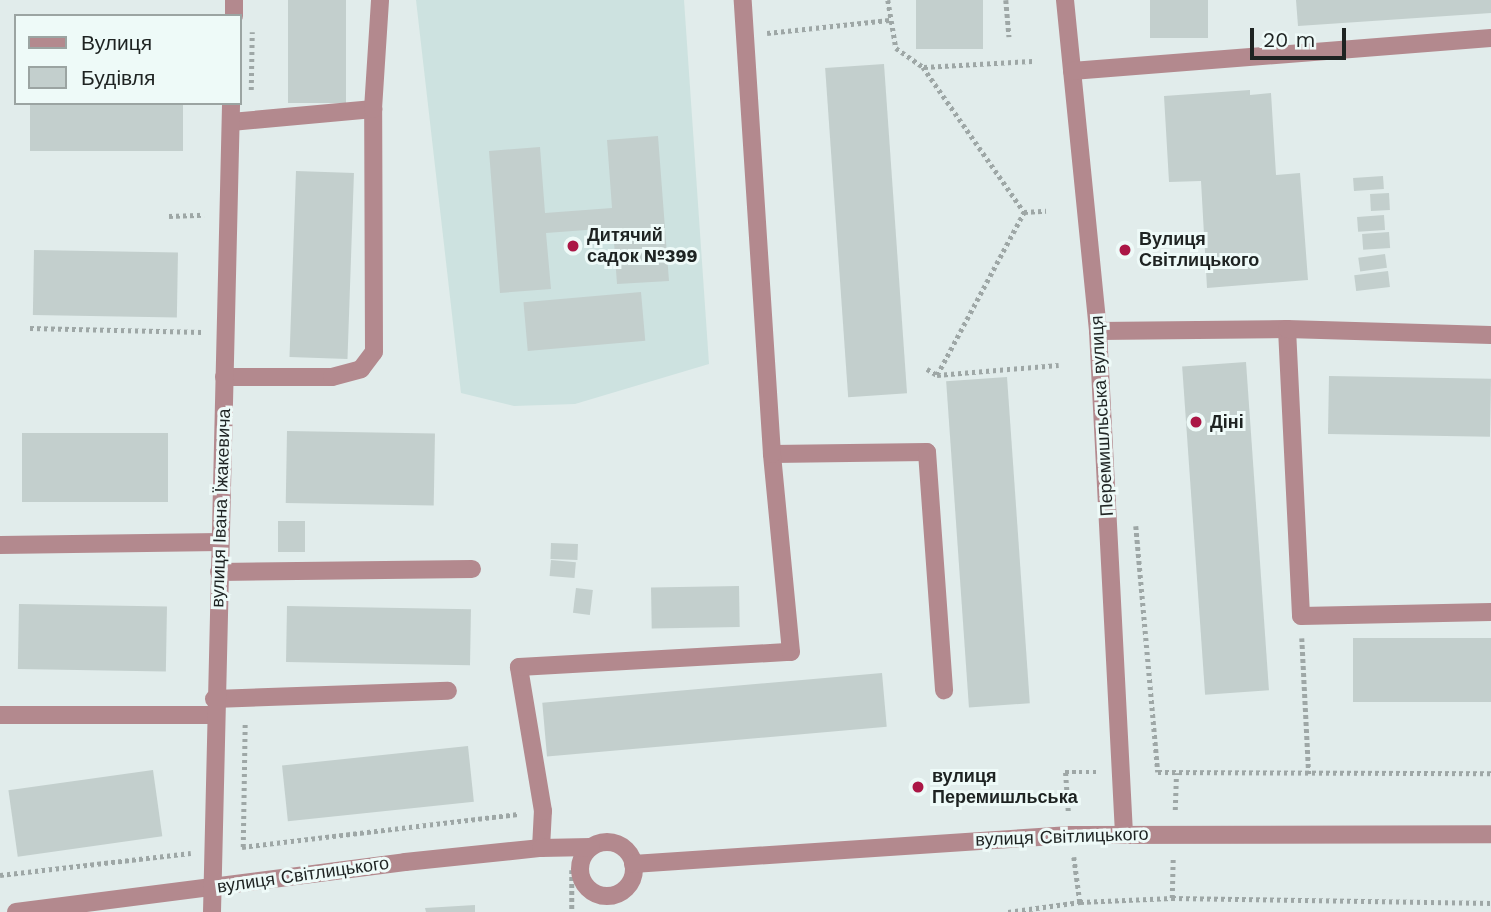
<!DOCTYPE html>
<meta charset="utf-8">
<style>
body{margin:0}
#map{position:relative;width:1491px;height:912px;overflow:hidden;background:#e1eceb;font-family:"Work Sans",sans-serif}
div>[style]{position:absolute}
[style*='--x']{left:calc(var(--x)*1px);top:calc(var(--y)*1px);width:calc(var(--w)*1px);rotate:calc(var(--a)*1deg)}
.built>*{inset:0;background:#cde2e0}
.building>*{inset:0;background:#c3cfcd;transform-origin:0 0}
.path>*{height:4.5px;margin-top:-2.25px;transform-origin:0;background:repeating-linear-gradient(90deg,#9ea7a6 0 3.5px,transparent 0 7px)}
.minor>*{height:18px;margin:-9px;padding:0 9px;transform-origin:9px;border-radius:9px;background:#b3898e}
.minor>.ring{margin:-9px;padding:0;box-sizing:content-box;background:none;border:18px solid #b3898e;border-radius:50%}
.dots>*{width:19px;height:19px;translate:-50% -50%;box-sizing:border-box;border:4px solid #eefaf8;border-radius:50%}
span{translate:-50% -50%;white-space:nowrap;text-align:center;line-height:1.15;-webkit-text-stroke:6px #eefaf8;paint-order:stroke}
.poi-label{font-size:18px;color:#1e2322;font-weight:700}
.left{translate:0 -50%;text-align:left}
.street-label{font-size:18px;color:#1e2322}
.legend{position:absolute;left:14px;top:14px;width:228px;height:91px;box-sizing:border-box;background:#eefaf8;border:2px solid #9ba4a2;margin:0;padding:9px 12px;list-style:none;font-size:21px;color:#1e2322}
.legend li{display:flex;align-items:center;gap:14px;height:35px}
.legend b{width:35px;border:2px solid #9ba4a2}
.scale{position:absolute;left:1250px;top:28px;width:96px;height:32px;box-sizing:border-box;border:4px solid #1e2322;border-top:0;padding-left:9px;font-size:21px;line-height:24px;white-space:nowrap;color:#1e2322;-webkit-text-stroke:5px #eefaf8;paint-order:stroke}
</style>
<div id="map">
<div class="built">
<i style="clip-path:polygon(416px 0,684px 0,709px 364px,575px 404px,514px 406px,461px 393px)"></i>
</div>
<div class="building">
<i style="left:288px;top:0;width:58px;height:103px"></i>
<i style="left:916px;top:0;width:67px;height:49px"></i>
<i style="left:1150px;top:0;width:58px;height:38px"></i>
<i style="clip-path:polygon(1296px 0,1491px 0,1491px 13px,1298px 26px)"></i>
<i style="left:884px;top:64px;width:330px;height:59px;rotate:86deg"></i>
<i style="clip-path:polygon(1250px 90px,1250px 95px,1271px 93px,1276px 175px,1300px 173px,1308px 280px,1207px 288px,1201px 181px,1169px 182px,1164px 96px)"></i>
<i style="left:30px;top:103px;width:153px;height:48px"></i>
<i style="clip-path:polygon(658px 136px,669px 281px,617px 284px,613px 228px,546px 233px,551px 289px,500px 293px,489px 151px,540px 147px,545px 213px,612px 208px,607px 140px)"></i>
<i style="left:296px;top:171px;width:58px;height:186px;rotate:2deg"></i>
<i style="left:1383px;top:176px;width:13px;height:30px;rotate:86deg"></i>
<i style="left:1389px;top:193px;width:17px;height:19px;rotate:87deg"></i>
<i style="left:1384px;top:215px;width:15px;height:27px;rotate:86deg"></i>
<i style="left:1389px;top:232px;width:16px;height:27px;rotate:86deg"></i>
<i style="left:34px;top:250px;width:144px;height:65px;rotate:1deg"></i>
<i style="left:1385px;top:254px;width:14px;height:27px;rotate:82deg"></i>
<i style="left:1388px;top:271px;width:16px;height:34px;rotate:83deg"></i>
<i style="left:641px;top:292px;width:49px;height:118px;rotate:85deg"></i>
<i style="left:1246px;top:362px;width:329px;height:64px;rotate:86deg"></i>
<i style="left:1329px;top:376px;width:162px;height:58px;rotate:1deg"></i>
<i style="left:1007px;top:377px;width:327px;height:61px;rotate:86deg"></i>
<i style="left:287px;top:431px;width:148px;height:72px;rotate:1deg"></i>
<i style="left:22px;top:433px;width:146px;height:69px"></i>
<i style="left:278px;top:521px;width:27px;height:31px"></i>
<i style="left:551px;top:543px;width:27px;height:16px;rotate:2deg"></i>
<i style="left:551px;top:560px;width:25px;height:16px;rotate:5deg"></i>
<i style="left:739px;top:586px;width:41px;height:88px;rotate:89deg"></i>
<i style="left:576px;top:588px;width:17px;height:25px;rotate:7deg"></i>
<i style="left:19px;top:604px;width:148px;height:65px;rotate:1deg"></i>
<i style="left:287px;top:606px;width:184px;height:56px;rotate:1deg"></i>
<i style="left:1353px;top:638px;width:138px;height:64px"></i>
<i style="left:882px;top:673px;width:54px;height:341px;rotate:85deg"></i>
<i style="left:468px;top:746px;width:56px;height:187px;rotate:84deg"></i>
<i style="left:153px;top:770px;width:67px;height:146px;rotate:82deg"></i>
<i style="clip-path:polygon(475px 905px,475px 912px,426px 912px,425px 908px)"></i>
</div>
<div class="path">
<i style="--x:888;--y:0;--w:49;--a:80.5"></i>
<i style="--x:896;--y:48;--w:33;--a:35"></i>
<i style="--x:923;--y:67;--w:177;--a:55.1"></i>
<i style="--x:1006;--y:0;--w:37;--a:85"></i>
<i style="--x:767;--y:33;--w:123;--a:-6.1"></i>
<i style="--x:924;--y:67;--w:109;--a:-3.2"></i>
<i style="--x:251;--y:90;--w:58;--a:-89"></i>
<i style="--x:1024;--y:212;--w:22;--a:-3"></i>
<i style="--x:169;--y:216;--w:35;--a:-2"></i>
<i style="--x:30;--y:328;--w:172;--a:1.3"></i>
<i style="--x:927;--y:369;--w:12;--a:31"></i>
<i style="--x:937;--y:375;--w:122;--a:-4.7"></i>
<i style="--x:937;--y:375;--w:185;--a:-61.9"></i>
<i style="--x:1136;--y:526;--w:247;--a:84.9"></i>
<i style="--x:1158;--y:772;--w:333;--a:0.2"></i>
<i style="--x:1302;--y:638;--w:136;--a:87.1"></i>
<i style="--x:1175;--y:810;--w:37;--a:-88"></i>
<i style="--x:1068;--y:811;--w:39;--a:-94"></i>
<i style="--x:1065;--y:772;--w:33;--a:0"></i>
<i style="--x:242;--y:847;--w:278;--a:-6.8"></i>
<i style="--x:243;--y:847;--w:125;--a:-89.1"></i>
<i style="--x:1074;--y:857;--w:45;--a:82.4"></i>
<i style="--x:572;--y:870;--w:42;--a:90"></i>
<i style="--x:0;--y:875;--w:192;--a:-6.6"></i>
<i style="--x:1172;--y:898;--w:40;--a:-88.6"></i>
<i style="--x:1008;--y:912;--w:73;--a:-7.9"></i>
<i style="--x:1080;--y:902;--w:92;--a:-2.5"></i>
<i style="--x:1172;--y:898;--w:319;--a:0.9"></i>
</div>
<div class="minor">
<i style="--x:1065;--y:0;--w:333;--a:84.3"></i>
<i style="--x:1098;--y:331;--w:503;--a:87.04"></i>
<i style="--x:234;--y:16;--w:16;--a:-90"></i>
<i style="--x:1072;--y:71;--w:420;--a:-4.5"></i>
<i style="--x:231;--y:122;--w:143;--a:-5.2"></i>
<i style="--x:1287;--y:329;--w:287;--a:87.2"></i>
<i style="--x:1301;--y:616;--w:190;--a:-1.2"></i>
<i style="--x:1098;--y:331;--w:189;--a:-0.6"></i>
<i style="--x:1287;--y:329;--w:204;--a:1.7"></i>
<i style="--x:224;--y:377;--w:108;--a:0"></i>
<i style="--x:332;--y:377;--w:30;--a:-15"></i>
<i style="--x:361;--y:369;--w:21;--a:-53"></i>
<i style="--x:374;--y:352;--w:243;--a:-90.2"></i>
<i style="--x:373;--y:109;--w:109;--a:-86.3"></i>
<i style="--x:772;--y:454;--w:155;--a:-0.7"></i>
<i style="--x:927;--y:452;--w:239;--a:85.9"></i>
<i style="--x:0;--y:545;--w:220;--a:-0.8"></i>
<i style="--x:219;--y:572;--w:253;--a:-0.7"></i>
<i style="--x:214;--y:699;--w:234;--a:-2"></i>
<i style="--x:0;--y:715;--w:214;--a:0"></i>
<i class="ring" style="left:580px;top:842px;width:36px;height:36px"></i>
<i style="--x:541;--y:848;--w:37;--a:-87"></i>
<i style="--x:543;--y:811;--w:146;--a:-99.5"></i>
<i style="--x:519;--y:667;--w:272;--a:-3.2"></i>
<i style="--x:791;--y:652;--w:199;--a:-95.5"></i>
<i style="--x:772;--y:454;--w:455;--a:-93.7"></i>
<i style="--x:633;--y:864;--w:438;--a:-3.8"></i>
<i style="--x:1070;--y:835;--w:421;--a:-0.1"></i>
<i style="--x:16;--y:912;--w:392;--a:-7.3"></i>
<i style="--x:405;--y:862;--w:137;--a:-5.9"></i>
<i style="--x:541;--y:848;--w:50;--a:-1.1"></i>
<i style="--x:212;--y:912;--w:809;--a:-88.65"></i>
</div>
<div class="dots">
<i style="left:573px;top:246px;background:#ab1746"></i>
<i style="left:1125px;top:250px;background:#ab1746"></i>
<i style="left:1196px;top:422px;background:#ab1746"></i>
<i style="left:918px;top:787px;background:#ab1746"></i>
</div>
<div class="poi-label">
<span class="left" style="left:587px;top:246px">Дитячий<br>садок №399</span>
<span class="left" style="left:1139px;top:250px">Вулиця<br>Світлицького</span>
<span class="left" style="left:1210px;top:422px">Діні</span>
<span class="left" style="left:932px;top:787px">вулиця<br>Перемишльська</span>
</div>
<div class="street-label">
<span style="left:1102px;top:416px;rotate:-93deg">Перемишльська вулиця</span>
<span style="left:221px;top:508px;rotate:-88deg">вулиця Івана Їжакевича</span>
<span style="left:1062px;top:837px;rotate:-2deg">вулиця Світлицького</span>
<span style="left:303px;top:875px;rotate:-8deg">вулиця Світлицького</span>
</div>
<ul class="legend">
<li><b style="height:9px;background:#b3898e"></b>Вулиця</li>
<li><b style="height:19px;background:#c3cfcd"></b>Будівля</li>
</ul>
<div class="scale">20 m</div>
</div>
